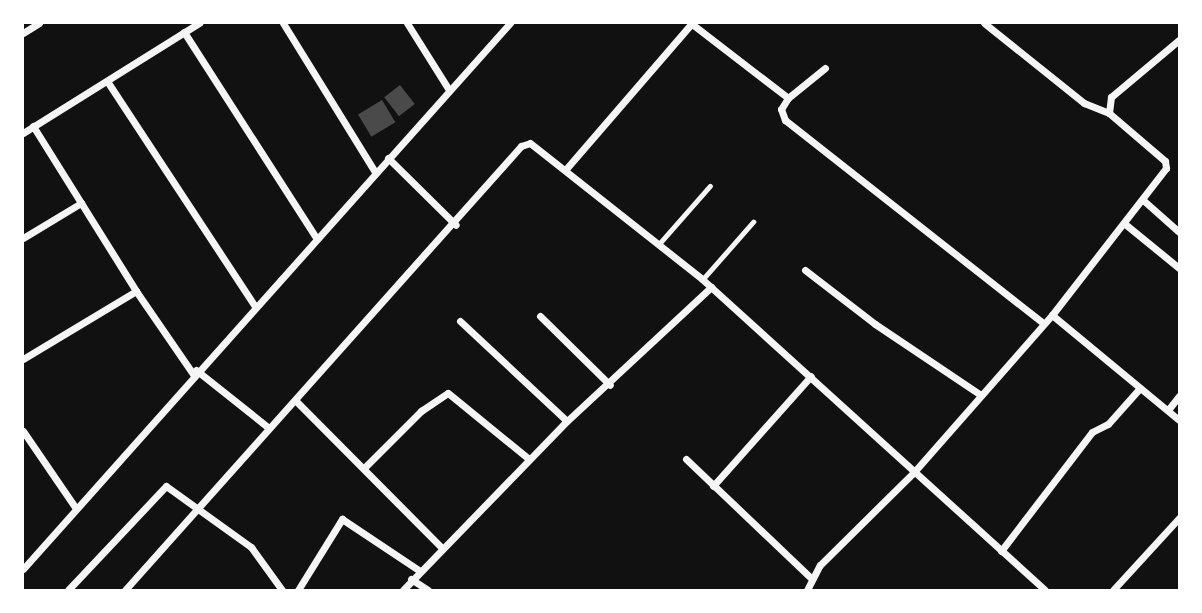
<!DOCTYPE html>
<style>
body{margin:0}
#map{position:relative;width:1202px;height:613px;overflow:hidden;background:#111;font-family:"Fira Sans",sans-serif}
div>[style]{position:absolute}
[style*='--x']{left:calc(var(--x)*1px);top:calc(var(--y)*1px);width:calc(var(--w)*1px);rotate:calc(var(--a)*1deg)}
.building>*{inset:0;background:#4a4a4a;transform-origin:0 0}
.service>*{height:4.5px;margin:-2.25px;padding:0 2.25px;transform-origin:2.25px;border-radius:2.25px;background:#f5f5f5}
.minor>*{height:7px;margin:-3.5px;padding:0 3.5px;transform-origin:3.5px;border-radius:3.5px;background:#f5f5f5}
span{translate:-50% -50%;white-space:nowrap;text-align:center;line-height:1.15;-webkit-text-stroke:7px #fff;paint-order:stroke}
.frame{position:absolute;inset:0;border:24px solid #fff;pointer-events:none}
</style>
<div id="map">
<div class="building">
<i style="left:400px;top:85px;width:24px;height:20px;rotate:52deg"></i>
<i style="left:382px;top:100px;width:26px;height:28px;rotate:59deg"></i>
</div>
<div class="service">
<i style="--x:659;--y:244;--w:77;--a:-48.7"></i>
<i style="--x:703;--y:279;--w:76;--a:-48.7"></i>
</div>
<div class="minor">
<i style="--x:283;--y:23;--w:175;--a:58.3"></i>
<i style="--x:407;--y:23;--w:79;--a:57.9"></i>
<i style="--x:692;--y:24;--w:121;--a:37.6"></i>
<i style="--x:184;--y:32;--w:245;--a:57.3"></i>
<i style="--x:23;--y:33;--w:19;--a:-32"></i>
<i style="--x:825;--y:68;--w:48;--a:141"></i>
<i style="--x:788;--y:98;--w:13;--a:122"></i>
<i style="--x:781;--y:109;--w:12;--a:70"></i>
<i style="--x:785;--y:120;--w:328;--a:38.2"></i>
<i style="--x:107;--y:81;--w:269;--a:56.7"></i>
<i style="--x:1109;--y:113;--w:16;--a:-83"></i>
<i style="--x:1111;--y:97;--w:89;--a:-40"></i>
<i style="--x:33;--y:126;--w:195;--a:58"></i>
<i style="--x:136;--y:291;--w:101;--a:55.5"></i>
<i style="--x:23;--y:133;--w:208;--a:-32"></i>
<i style="--x:388;--y:158;--w:95;--a:44.6"></i>
<i style="--x:566;--y:169;--w:193;--a:-49.2"></i>
<i style="--x:1143;--y:200;--w:48;--a:41.6"></i>
<i style="--x:1125;--y:224;--w:70;--a:39.2"></i>
<i style="--x:23;--y:238;--w:68;--a:-31.1"></i>
<i style="--x:805;--y:270;--w:88;--a:37.6"></i>
<i style="--x:875;--y:324;--w:125;--a:33.9"></i>
<i style="--x:1052;--y:315;--w:165;--a:39.6"></i>
<i style="--x:540;--y:316;--w:98;--a:44.6"></i>
<i style="--x:460;--y:321;--w:146;--a:43.1"></i>
<i style="--x:23;--y:359;--w:132;--a:-31"></i>
<i style="--x:196;--y:370;--w:93;--a:38.5"></i>
<i style="--x:296;--y:401;--w:207;--a:45.2"></i>
<i style="--x:1168;--y:410;--w:18;--a:-52"></i>
<i style="--x:23;--y:431;--w:92;--a:55.6"></i>
<i style="--x:686;--y:459;--w:174;--a:43.6"></i>
<i style="--x:364;--y:468;--w:81;--a:-45"></i>
<i style="--x:421;--y:411;--w:32;--a:-34"></i>
<i style="--x:448;--y:393;--w:104;--a:39.2"></i>
<i style="--x:713;--y:486;--w:147;--a:-48.3"></i>
<i style="--x:1001;--y:551;--w:150;--a:-52.6"></i>
<i style="--x:1092;--y:432;--w:18;--a:-27"></i>
<i style="--x:1108;--y:424;--w:48;--a:-48.4"></i>
<i style="--x:23;--y:569;--w:732;--a:-48.27"></i>
<i style="--x:411;--y:579;--w:20;--a:33"></i>
<i style="--x:68;--y:590;--w:143;--a:-46.7"></i>
<i style="--x:166;--y:486;--w:105;--a:35.7"></i>
<i style="--x:251;--y:547;--w:53;--a:54.2"></i>
<i style="--x:125;--y:590;--w:595;--a:-48.27"></i>
<i style="--x:521;--y:146;--w:9;--a:-18"></i>
<i style="--x:530;--y:143;--w:219;--a:38.3"></i>
<i style="--x:702;--y:279;--w:463;--a:42.2"></i>
<i style="--x:298;--y:590;--w:84;--a:-58.2"></i>
<i style="--x:342;--y:519;--w:94;--a:33.7"></i>
<i style="--x:403;--y:590;--w:235;--a:-45.9"></i>
<i style="--x:567;--y:421;--w:197;--a:-42.9"></i>
<i style="--x:807;--y:590;--w:28;--a:-63"></i>
<i style="--x:820;--y:565;--w:132;--a:-44.7"></i>
<i style="--x:914;--y:472;--w:209;--a:-48.7"></i>
<i style="--x:1052;--y:315;--w:186;--a:-52.2"></i>
<i style="--x:1166;--y:168;--w:7;--a:-98"></i>
<i style="--x:1165;--y:161;--w:74;--a:-139.4"></i>
<i style="--x:1109;--y:113;--w:27;--a:-158"></i>
<i style="--x:1084;--y:103;--w:128;--a:-141.3"></i>
<i style="--x:1113;--y:590;--w:98;--a:-47.5"></i>
</div>
<div class="frame"></div>
</div>
